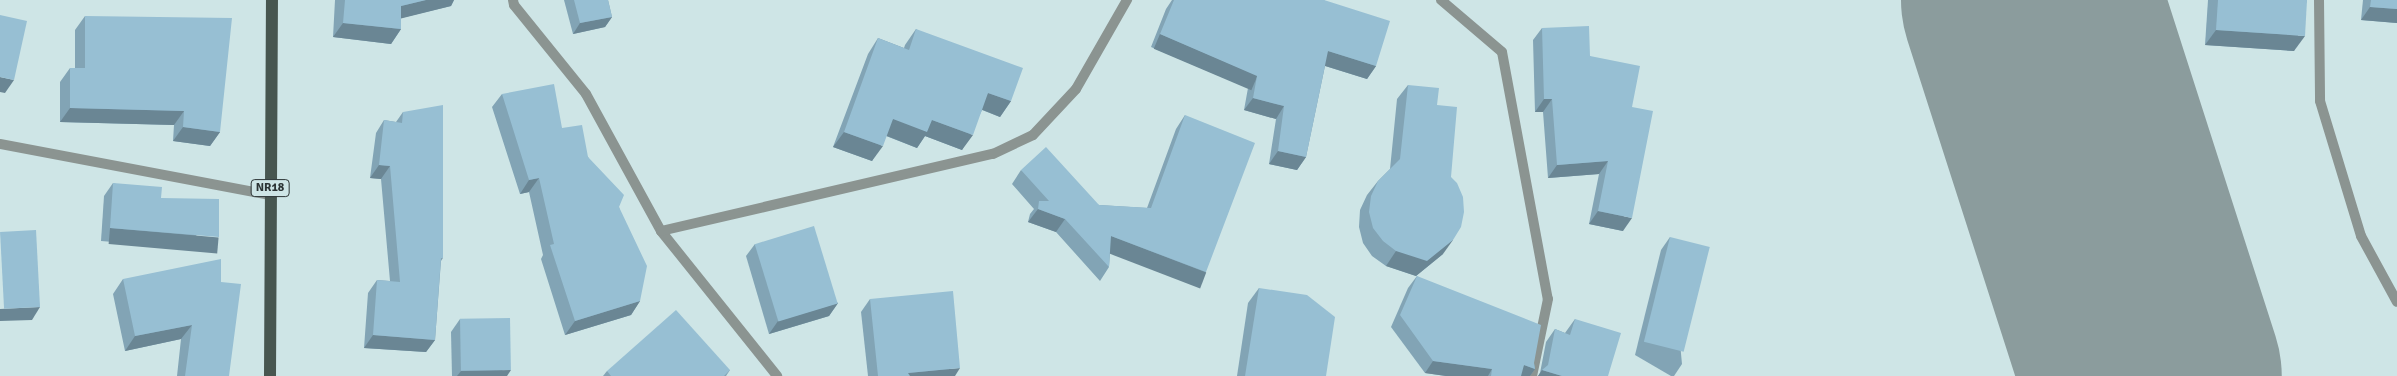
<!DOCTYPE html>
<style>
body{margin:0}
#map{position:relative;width:2397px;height:376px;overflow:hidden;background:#cee5e6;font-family:Signika,sans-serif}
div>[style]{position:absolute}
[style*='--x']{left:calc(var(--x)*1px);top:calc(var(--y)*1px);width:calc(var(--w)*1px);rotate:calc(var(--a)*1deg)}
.runway>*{height:260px;margin:-130px;padding:0 130px;transform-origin:130px;border-radius:130px;background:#8b9c9d}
.street>*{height:10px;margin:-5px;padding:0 5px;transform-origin:5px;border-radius:5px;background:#8b9491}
.primary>*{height:12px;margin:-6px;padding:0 6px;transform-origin:6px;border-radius:6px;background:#475650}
.wall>*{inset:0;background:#82a4b5}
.shaded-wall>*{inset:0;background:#6a8694;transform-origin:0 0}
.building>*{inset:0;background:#97bfd3;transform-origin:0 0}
span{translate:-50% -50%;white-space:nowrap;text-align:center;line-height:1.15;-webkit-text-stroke:4.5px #cee5e6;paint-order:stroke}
.shield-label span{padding:1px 4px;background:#cee5e6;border:1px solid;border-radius:4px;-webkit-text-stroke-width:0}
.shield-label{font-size:12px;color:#2c3435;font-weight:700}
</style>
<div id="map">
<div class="runway">
<i style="--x:2031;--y:0;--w:395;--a:72.2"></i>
</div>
<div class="street">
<i style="--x:513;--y:0;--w:5;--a:79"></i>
<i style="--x:514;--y:5;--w:114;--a:51"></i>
<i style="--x:586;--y:94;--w:156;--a:61.3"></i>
<i style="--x:661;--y:231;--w:186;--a:51.3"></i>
<i style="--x:1441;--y:0;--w:80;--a:40.4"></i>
<i style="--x:1502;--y:52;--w:251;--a:79.5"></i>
<i style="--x:1548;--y:299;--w:79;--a:101.7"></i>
<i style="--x:2319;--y:0;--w:101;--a:89.4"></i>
<i style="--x:2320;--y:101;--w:141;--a:73.1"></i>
<i style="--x:2361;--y:236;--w:75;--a:61.4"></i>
<i style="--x:0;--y:144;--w:275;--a:10.7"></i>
<i style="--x:661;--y:231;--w:341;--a:-13.1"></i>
<i style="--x:993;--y:154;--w:44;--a:-25.4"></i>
<i style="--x:1033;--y:135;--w:63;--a:-46.9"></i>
<i style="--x:1076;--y:89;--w:103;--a:-60.2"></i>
</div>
<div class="primary">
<i style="--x:270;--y:376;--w:376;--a:-89.7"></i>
</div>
<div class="wall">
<i style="clip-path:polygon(335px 0,454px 0,451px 6px,401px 18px,401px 29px,391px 44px,333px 37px)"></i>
<i style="clip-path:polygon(564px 0,608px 0,612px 17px,605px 27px,573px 34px)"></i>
<i style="clip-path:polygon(1172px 0,1324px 0,1376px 66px,1367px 79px,1325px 66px,1306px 157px,1297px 170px,1269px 164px,1276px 119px,1244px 110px,1248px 88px,1151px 47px,1166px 9px)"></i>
<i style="clip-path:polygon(2208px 0,2307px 0,2294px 51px,2205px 45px)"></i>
<i style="clip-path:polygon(2363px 0,2397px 0,2397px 23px,2361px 20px)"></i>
<i style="clip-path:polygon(85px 16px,220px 132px,210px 146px,173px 141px,174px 125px,60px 122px,60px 82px,70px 68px,75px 68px,75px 30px)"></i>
<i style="clip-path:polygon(1542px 28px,1590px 56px,1632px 107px,1623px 231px,1589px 224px,1599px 174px,1548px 178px,1543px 112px,1535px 112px,1533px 40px)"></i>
<i style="clip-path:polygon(916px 29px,1011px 101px,1000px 117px,982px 110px,962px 150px,925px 136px,917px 148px,886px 136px,872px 161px,833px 147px,868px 54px,878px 38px,904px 48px,905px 45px)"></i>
<i style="clip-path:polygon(1408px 85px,1437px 105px,1443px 254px,1416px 276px,1386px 266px,1372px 256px,1363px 243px,1359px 227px,1360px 210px,1367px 195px,1378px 181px,1390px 169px,1397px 99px)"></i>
<i style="clip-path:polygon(502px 94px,562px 128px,588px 157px,619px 207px,640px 301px,631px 315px,565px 335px,541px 259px,543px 255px,529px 192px,520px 194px,492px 107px)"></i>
<i style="clip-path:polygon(403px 112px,443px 258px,441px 261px,435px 340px,426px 352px,364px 348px,368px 293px,377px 280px,390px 281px,381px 179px,370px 178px,376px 133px,384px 120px,396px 122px)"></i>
<i style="clip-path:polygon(1185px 115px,1206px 272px,1197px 285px,1110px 253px,1109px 267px,1100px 281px,1056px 232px,1028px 222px,1030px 214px,1034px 209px,1012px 184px,1021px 170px,1099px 205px,1147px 208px,1176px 129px)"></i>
<i style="clip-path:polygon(113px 183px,161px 198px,210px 250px,101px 241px,104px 196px)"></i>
<i style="clip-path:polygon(1670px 237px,1682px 364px,1674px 376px,1671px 376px,1635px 355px,1661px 250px)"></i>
<i style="clip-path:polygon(755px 244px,838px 303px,829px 316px,769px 334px,746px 256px)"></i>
<i style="clip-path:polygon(1417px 276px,1534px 363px,1535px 369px,1530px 376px,1446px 376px,1425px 373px,1391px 327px,1408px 288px)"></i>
<i style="clip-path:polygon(123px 279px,221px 282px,229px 376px,177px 376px,181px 339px,125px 351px,113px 294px)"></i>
<i style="clip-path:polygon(1259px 288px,1326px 376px,1237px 376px,1248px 303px)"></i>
<i style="clip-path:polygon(870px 299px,955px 376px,868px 376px,861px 312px)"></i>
<i style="clip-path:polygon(460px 319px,507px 376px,452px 376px,451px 332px)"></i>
<i style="clip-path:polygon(1575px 319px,1608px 376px,1538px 376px,1540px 373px,1546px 342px,1555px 329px,1565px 333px)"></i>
<i style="clip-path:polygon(730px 370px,726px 376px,603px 376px,607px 371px)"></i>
</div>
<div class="shaded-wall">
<i style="clip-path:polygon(426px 0,454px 0,451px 6px,391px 21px,401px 6px)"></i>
<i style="clip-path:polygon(2370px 7px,2397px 9px,2397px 23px,2361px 20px)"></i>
<i style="clip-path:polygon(612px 17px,605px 27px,573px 34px,580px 23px)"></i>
<i style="clip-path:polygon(343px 23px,401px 29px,391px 44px,333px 37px)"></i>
<i style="clip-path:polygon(2216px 30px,2305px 36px,2294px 51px,2205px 45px)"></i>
<i style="left:1160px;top:34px;width:106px;height:16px;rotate:23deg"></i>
<i style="clip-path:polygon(1328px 51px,1376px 66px,1367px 79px,1319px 64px)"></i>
<i style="clip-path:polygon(0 77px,14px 80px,5px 93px,0 92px)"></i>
<i style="clip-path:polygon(988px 93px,1011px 101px,1000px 117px,978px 108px)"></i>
<i style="clip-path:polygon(1253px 98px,1284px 106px,1276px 119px,1244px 110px)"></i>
<i style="clip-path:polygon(1544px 99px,1552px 99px,1543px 112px,1535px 112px)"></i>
<i style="clip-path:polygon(70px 108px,184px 111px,174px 125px,60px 122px)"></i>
<i style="clip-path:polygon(893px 119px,932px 120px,973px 135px,962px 150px,925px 136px,917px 148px,882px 134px)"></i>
<i style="clip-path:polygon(183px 127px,220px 132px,210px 146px,173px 141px)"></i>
<i style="clip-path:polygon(844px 132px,883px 146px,872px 161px,833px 147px)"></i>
<i style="clip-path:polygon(1278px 151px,1306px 157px,1297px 170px,1269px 164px)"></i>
<i style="clip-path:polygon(1608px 161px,1599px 174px,1548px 178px,1557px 165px)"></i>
<i style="clip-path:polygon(379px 165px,390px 166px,381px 179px,370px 178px)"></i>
<i style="clip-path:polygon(539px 178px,529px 192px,520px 194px,529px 180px)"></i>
<i style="clip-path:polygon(1038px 209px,1065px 219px,1056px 232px,1028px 222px)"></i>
<i style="clip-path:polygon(1598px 211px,1632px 218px,1623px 231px,1589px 224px)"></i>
<i style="left:110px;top:228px;width:109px;height:16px;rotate:5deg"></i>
<i style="left:1111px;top:236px;width:102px;height:17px;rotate:21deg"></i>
<i style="clip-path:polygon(1453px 240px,1443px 254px,1416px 276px,1386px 266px,1396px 251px)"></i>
<i style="clip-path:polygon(640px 301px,631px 315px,565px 335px,575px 321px)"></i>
<i style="clip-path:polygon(838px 303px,829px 316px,769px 334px,778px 321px)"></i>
<i style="clip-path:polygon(40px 307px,32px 320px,0 321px,0 309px)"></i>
<i style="clip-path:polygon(192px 325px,181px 339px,125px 351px,135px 336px)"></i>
<i style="clip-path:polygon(373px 335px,435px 340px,426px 352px,364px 348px)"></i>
<i style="clip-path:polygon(1433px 361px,1492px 369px,1488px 376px,1446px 376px,1425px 373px)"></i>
<i style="clip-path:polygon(1524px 365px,1535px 369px,1530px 376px,1516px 376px)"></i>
<i style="clip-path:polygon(960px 368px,955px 376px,906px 376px,908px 373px)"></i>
<i style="clip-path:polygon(511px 370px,507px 376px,457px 376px,461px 371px)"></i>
<i style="clip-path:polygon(1542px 370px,1562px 376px,1538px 376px)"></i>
</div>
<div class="building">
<i style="clip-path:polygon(345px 0,426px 0,401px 6px,401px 29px,343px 23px)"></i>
<i style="clip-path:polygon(574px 0,608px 0,612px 17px,580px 23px)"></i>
<i style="clip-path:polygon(1174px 0,1324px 0,1390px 21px,1376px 66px,1328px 51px,1306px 157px,1278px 151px,1284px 106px,1253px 98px,1257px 76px,1160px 34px)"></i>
<i style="clip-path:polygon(2218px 0,2307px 0,2305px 36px,2216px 30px)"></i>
<i style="clip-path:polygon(2371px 0,2397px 0,2397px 9px,2370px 7px)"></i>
<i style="clip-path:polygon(0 15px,27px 21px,14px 80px,0 77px)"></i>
<i style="clip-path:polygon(85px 16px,232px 18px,220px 132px,183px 127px,184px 111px,70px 108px,70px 68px,85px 68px)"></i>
<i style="clip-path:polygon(1589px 26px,1590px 56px,1640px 66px,1632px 107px,1653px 111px,1632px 218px,1598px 211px,1608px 161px,1557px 165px,1552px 99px,1544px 99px,1542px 28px)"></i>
<i style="clip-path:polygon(916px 29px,1023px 68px,1011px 101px,988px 93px,973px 135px,932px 120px,927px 132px,893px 119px,883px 146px,844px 132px,878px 38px,909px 50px)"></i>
<i style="clip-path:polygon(554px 84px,562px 128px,582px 125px,588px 157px,624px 195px,619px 207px,647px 266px,640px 301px,575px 321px,550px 245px,554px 244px,539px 178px,529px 180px,502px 94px)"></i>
<i style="clip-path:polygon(1408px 85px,1439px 88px,1437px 105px,1457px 107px,1451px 177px,1457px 183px,1463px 197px,1464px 212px,1461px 227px,1453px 240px,1427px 261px,1396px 251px,1383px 241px,1373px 228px,1369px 212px,1371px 196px,1378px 181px,1400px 159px)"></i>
<i style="clip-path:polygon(443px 105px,443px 258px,441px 258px,435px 340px,373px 335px,377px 280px,400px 282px,390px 166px,379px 165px,384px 120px,402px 123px,403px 112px)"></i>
<i style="clip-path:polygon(1185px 115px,1255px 143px,1206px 272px,1111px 236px,1109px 267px,1065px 219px,1038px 209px,1039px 201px,1049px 201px,1021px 170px,1046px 147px,1099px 205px,1151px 208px)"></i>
<i style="clip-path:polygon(113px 183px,162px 187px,161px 198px,219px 199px,219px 237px,110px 228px)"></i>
<i style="left:814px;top:226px;width:81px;height:62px;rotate:73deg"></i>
<i style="left:36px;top:230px;width:77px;height:36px;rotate:87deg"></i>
<i style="left:1670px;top:237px;width:41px;height:108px;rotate:14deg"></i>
<i style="clip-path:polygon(221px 259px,221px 282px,241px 284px,229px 376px,185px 376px,192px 325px,135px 336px,123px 279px)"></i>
<i style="clip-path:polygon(1417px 276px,1541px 325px,1534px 363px,1535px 369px,1524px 365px,1521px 376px,1491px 376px,1492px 369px,1433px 361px,1400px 315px)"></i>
<i style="clip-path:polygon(1259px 288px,1307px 295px,1335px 317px,1326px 376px,1245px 376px)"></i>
<i style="clip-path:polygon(953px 291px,960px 368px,908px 373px,910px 376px,878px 376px,870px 299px)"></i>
<i style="clip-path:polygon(676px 310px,730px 370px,724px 376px,611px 376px,607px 371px)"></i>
<i style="left:510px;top:318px;width:52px;height:50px;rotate:89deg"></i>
<i style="clip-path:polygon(1575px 319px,1621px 333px,1608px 376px,1562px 376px,1542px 370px,1548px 365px,1555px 329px,1570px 335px)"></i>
</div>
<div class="shield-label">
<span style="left:270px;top:188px">NR18</span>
</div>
</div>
